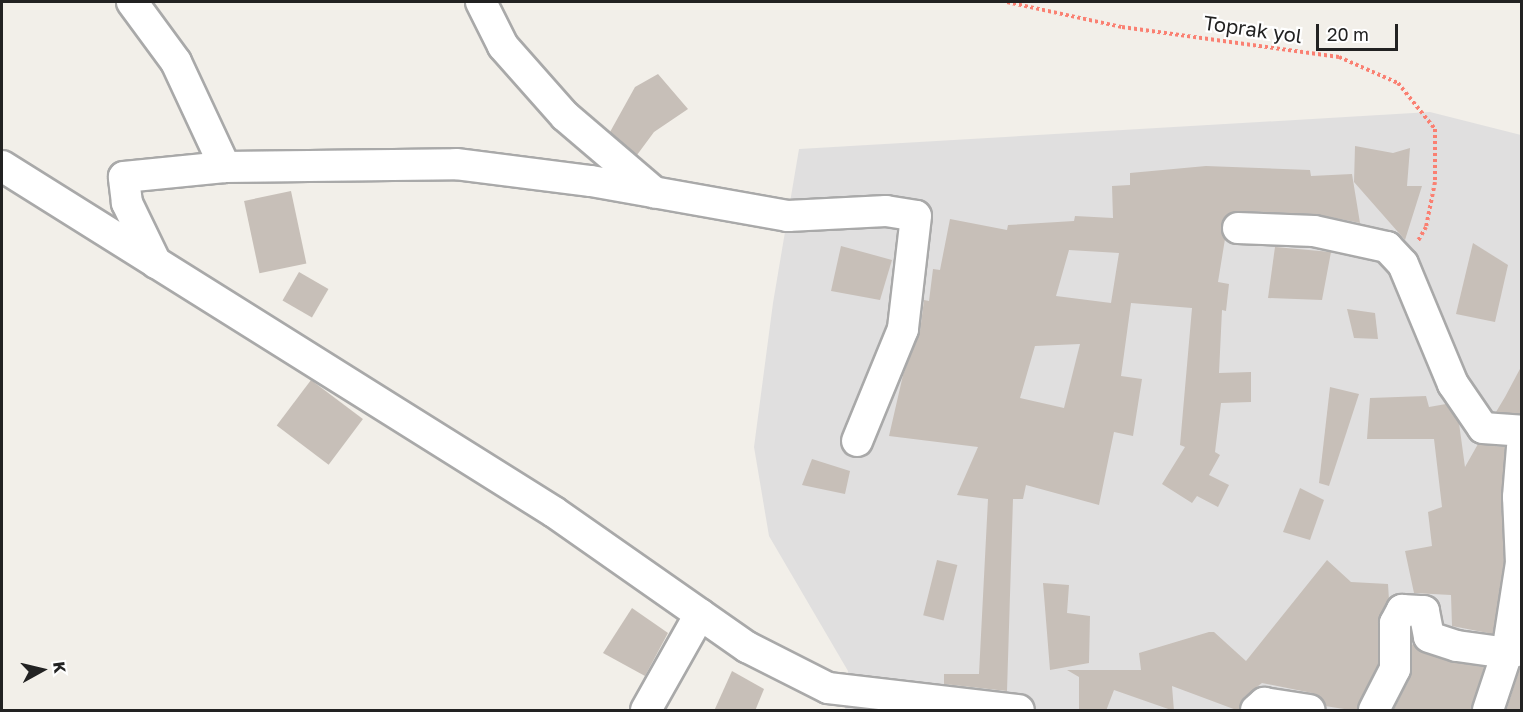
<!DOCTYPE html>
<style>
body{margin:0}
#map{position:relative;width:1523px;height:712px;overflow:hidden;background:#f2efe9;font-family:"Golos Text",sans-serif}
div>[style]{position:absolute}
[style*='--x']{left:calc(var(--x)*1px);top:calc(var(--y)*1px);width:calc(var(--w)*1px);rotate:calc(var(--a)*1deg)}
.residential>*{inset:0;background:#e0dfdf}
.building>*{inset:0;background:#c7bfb8;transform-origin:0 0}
.path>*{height:4px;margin-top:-2px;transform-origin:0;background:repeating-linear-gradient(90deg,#fa8072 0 3px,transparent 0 6px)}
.roads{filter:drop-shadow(2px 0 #a9a9a9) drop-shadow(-2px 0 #a9a9a9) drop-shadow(0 2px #a9a9a9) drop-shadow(0 -2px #a9a9a9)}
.minor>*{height:30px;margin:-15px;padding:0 15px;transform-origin:15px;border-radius:15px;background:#fff}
span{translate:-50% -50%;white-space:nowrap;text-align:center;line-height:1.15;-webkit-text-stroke:4.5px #fff;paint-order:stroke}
.street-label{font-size:20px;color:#222}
.frame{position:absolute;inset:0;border:3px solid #222;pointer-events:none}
.north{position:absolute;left:12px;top:640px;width:60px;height:60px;-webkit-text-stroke:4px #fff;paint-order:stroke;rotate:82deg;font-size:16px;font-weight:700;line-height:24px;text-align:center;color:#222}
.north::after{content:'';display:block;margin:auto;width:21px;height:27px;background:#222;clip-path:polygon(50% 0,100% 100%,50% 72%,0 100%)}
.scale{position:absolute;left:1316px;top:24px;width:82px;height:27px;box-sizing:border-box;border:3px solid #222;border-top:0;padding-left:8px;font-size:18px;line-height:21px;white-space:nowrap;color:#222;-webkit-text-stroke:4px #fff;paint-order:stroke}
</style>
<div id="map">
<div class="residential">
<i style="clip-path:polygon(1430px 112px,1521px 135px,1521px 710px,845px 710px,848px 671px,769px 536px,754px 447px,773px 303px,799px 149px)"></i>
</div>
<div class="building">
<i style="clip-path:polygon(658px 74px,688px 109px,654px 132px,637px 155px,610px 132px,635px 87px)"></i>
<i style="clip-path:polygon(1355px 146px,1393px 153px,1410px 148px,1407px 186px,1422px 186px,1405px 240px,1354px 182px)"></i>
<i style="clip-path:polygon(evenodd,1206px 166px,1310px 170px,1311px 176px,1352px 174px,1360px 223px,1315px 214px,1239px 211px,1223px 219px,1221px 228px,1225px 239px,1218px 282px,1229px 284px,1226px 311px,1222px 310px,1219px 373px,1251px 372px,1251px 402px,1221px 403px,1215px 452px,1220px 455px,1209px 475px,1229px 485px,1218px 507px,1197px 496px,1192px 503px,1162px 484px,1185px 447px,1180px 445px,1192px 308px,1131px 303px,1121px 376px,1142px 379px,1133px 436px,1114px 432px,1099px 505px,1026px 485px,1023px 499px,1013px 499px,1007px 691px,944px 684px,944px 674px,979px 674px,988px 499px,957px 495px,978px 447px,889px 436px,903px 375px,920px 331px,924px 300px,929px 301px,933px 269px,940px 270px,950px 219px,1007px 230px,1008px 225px,1074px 221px,1075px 216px,1113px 218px,1112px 186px,1130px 185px,1130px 173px,1206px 166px,1069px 250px,1119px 253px,1111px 303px,1056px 296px,1069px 250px,1206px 166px,1080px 344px,1064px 408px,1020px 398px,1035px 346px,1080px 344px)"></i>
<i style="left:291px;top:191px;width:74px;height:48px;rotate:78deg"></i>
<i style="clip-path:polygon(1473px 243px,1508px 265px,1495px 322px,1456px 314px)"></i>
<i style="clip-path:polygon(841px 246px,892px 260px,880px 300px,831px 291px)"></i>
<i style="clip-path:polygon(1275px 247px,1331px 252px,1322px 300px,1268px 298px)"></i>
<i style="left:299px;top:272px;width:34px;height:33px;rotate:30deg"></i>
<i style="clip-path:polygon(1347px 309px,1375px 313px,1378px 339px,1354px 338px)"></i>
<i style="clip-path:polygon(1521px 367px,1521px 414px,1496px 412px,1505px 397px)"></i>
<i style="left:311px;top:380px;width:65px;height:57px;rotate:37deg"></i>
<i style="clip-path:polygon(1330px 387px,1359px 394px,1329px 486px,1319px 483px)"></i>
<i style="clip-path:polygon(1426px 396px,1429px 407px,1446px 404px,1459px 423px,1465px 467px,1478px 444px,1505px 447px,1501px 498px,1504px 562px,1493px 634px,1452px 626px,1451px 595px,1414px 593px,1405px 551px,1432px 546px,1428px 512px,1442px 507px,1434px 439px,1367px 439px,1370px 398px)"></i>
<i style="clip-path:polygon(812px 459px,850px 471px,845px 494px,802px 485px)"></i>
<i style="clip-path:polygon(1300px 488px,1324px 500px,1310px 540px,1283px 532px)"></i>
<i style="left:937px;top:560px;width:21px;height:57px;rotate:14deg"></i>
<i style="clip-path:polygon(1327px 560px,1351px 582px,1388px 584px,1389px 600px,1378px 623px,1378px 665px,1357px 711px,1325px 706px,1312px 693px,1262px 683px,1244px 697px,1239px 711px,1172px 686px,1174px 711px,1114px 690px,1106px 711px,1079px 711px,1079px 677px,1067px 670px,1141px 670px,1139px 653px,1209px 632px,1214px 632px,1246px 661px)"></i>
<i style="clip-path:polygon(1043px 583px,1069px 585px,1067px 613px,1090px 616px,1089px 663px,1050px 670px)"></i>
<i style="clip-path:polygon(632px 608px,668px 633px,645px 676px,603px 653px)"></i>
<i style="clip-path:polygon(1412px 644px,1424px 653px,1452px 662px,1484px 667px,1471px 709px,1393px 711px,1411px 676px)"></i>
<i style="clip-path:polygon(1521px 668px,1521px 711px,1506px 711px,1520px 668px)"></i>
<i style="clip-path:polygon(732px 671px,764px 689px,755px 711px,714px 711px)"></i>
</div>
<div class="path">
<i style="--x:1007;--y:2;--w:118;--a:12.3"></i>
<i style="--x:1122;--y:27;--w:219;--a:7.9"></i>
<i style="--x:1339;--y:57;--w:64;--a:23.8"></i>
<i style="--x:1398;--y:83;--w:59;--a:51.2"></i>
<i style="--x:1435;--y:129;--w:53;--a:90"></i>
<i style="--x:1435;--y:182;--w:46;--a:101.3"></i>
<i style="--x:1426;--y:227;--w:16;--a:120"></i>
</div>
<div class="roads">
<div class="minor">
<i style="--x:132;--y:2;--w:74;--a:53.7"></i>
<i style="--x:176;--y:62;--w:116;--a:65"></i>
<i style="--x:225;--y:167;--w:231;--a:-0.7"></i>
<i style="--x:456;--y:164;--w:136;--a:7.2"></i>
<i style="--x:591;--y:181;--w:200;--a:10.1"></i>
<i style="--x:788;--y:216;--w:98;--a:-2.9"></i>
<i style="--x:886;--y:211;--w:30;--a:9"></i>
<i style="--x:916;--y:216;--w:114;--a:96.6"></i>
<i style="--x:903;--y:329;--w:121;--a:112.3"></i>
<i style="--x:481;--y:2;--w:49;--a:63.4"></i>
<i style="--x:503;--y:46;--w:94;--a:48.5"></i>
<i style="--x:565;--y:116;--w:118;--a:40.5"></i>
<i style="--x:2;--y:166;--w:651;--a:32.08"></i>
<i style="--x:554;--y:512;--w:236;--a:35"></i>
<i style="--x:747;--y:647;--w:91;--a:26.8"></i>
<i style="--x:828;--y:688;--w:192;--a:6.6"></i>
<i style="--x:1238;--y:228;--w:76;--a:2.3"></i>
<i style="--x:1314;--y:231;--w:75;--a:12.4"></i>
<i style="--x:1387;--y:247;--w:23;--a:47"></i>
<i style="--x:1403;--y:264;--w:130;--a:67.4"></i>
<i style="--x:1453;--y:384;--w:53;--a:55.7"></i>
<i style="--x:1483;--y:428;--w:39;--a:4"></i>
<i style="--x:156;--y:263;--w:67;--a:-115.8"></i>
<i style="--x:127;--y:203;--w:26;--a:-97"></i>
<i style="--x:124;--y:177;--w:101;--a:-5.7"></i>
<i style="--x:646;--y:710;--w:110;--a:-60.6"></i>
<i style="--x:1256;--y:710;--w:11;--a:-41"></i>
<i style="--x:1264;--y:703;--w:46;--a:8.8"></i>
<i style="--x:1374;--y:710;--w:46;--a:-62.9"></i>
<i style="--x:1395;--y:669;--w:46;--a:-90"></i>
<i style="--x:1395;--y:623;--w:15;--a:-62"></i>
<i style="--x:1402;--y:610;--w:22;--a:3"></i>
<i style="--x:1424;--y:611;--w:26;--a:79"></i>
<i style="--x:1429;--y:637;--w:29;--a:18"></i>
<i style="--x:1457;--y:646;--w:50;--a:8"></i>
<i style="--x:1507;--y:653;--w:15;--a:-11"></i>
<i style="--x:1488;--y:710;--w:60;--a:-71.6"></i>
<i style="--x:1507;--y:653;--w:91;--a:-81.2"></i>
<i style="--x:1521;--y:563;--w:66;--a:-92.6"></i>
<i style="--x:1518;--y:497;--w:50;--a:-85.4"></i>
</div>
</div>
<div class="street-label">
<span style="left:1253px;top:29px;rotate:8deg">Toprak yol</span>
</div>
<div class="frame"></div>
<div class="north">K</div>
<div class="scale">20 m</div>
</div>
